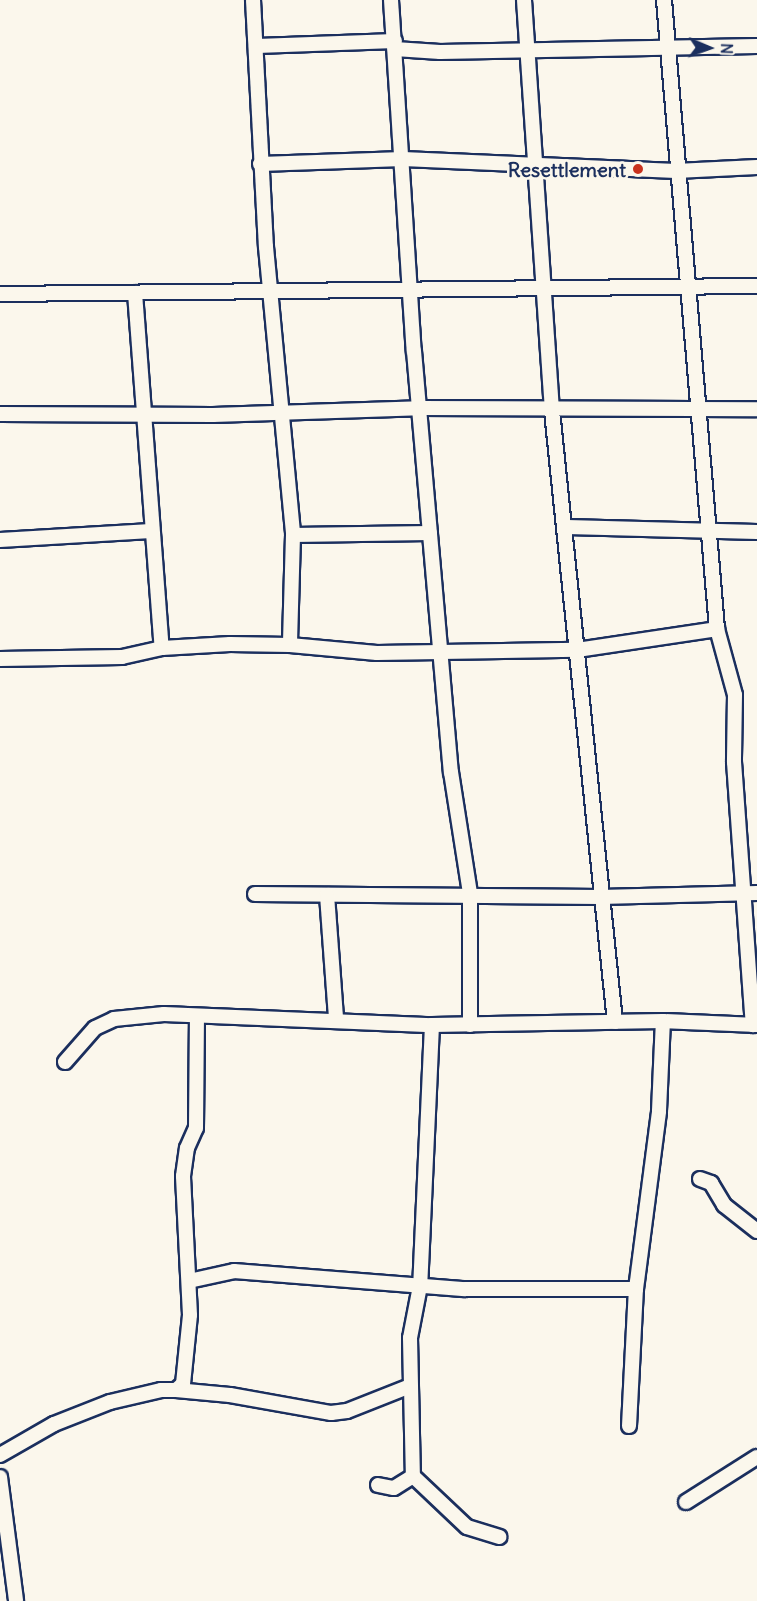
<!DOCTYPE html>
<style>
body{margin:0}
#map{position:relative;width:757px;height:1601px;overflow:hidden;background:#fbf7ec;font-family:Delius,sans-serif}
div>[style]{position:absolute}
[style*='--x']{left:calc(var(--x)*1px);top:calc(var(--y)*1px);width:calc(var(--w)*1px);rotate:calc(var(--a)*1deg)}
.roads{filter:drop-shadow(2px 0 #1b2f5e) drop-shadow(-2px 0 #1b2f5e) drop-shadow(0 2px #1b2f5e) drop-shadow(0 -2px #1b2f5e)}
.minor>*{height:14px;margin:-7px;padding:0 7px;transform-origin:7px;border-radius:7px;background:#fbf7ec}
.dots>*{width:16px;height:16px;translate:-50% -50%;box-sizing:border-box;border:3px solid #fbf7ec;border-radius:50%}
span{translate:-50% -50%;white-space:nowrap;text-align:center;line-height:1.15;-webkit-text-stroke:5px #fbf7ec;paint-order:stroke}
.poi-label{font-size:20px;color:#1b2f5e;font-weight:700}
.right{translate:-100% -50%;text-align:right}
.north{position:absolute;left:679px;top:18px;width:60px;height:60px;-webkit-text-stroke:4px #fbf7ec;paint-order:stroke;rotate:92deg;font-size:16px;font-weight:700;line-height:24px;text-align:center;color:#1b2f5e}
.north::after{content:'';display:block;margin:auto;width:21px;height:27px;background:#1b2f5e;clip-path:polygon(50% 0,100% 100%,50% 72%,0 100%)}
</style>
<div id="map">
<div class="roads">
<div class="minor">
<i style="--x:253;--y:0;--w:247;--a:87"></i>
<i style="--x:266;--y:247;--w:289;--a:84.6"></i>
<i style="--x:293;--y:535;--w:110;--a:91.6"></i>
<i style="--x:391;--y:0;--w:352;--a:86.3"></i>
<i style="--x:414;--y:351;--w:423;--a:85"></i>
<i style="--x:451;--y:772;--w:122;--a:81.1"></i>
<i style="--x:470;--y:893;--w:132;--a:90"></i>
<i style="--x:524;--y:0;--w:412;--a:86.1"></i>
<i style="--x:552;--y:411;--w:614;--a:84.11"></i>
<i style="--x:664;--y:0;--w:631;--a:85.18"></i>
<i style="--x:717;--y:629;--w:68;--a:74.7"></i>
<i style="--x:735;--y:695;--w:67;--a:90.9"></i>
<i style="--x:734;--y:762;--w:264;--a:85.9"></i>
<i style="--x:257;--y:46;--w:138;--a:-2.1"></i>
<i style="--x:395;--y:49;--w:45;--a:3.8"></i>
<i style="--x:440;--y:52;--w:317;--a:-1.1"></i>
<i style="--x:260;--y:164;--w:143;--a:-2"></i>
<i style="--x:403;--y:159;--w:273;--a:2.5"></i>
<i style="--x:676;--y:171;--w:81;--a:-2.8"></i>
<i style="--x:135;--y:293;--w:356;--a:85.7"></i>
<i style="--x:0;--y:294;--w:757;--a:-0.61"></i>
<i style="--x:0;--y:414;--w:213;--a:0.3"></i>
<i style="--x:213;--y:415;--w:206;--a:-1.9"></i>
<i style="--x:419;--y:408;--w:338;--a:0.2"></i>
<i style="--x:567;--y:527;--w:190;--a:1.5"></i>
<i style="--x:293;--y:535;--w:137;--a:-0.8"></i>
<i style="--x:0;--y:540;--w:151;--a:-3.4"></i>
<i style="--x:0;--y:659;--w:122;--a:-0.9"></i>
<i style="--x:122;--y:657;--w:41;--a:-12.7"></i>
<i style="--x:162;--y:648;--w:68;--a:-3.4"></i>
<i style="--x:230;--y:644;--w:60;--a:1"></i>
<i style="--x:290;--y:645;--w:87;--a:5.3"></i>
<i style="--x:377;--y:653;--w:200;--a:-0.9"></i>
<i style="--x:577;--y:650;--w:142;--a:-8.5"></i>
<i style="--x:255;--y:894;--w:345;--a:0.5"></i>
<i style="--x:600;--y:897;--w:157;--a:-1.5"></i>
<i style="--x:327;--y:895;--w:123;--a:85.8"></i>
<i style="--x:432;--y:1025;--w:261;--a:92.6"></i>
<i style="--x:420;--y:1286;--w:53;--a:100.9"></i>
<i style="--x:410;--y:1338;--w:138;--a:88.8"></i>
<i style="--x:413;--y:1476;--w:74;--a:43.4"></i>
<i style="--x:467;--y:1527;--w:34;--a:17"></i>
<i style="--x:65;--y:1062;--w:45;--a:-48.6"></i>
<i style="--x:95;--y:1028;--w:21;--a:-25"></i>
<i style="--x:114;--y:1019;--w:50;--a:-5.7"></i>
<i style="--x:164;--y:1014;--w:268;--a:2.4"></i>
<i style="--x:432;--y:1025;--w:231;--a:-1"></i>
<i style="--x:663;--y:1021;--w:94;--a:2.4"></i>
<i style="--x:700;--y:1179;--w:12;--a:20"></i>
<i style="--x:711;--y:1183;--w:26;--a:59"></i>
<i style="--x:724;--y:1205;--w:42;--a:38.2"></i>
<i style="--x:189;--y:1281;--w:46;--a:-12.5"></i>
<i style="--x:234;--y:1271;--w:232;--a:4.5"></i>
<i style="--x:465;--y:1289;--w:171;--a:0"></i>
<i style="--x:176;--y:1390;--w:54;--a:5.3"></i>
<i style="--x:230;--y:1395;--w:103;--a:10.1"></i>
<i style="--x:331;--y:1413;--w:16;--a:-7"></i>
<i style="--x:347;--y:1411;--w:68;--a:-21.6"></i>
<i style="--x:629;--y:1426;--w:137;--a:-87.1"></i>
<i style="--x:636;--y:1289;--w:179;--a:-82.6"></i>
<i style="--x:659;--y:1111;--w:90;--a:-87.5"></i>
<i style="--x:0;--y:1455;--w:62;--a:-29.9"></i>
<i style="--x:54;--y:1424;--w:60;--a:-21.4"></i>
<i style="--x:110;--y:1402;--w:52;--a:-13.2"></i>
<i style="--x:161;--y:1390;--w:15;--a:0"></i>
<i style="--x:176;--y:1390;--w:9;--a:-41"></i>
<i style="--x:183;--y:1384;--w:69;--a:-84.2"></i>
<i style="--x:190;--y:1315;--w:139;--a:-92.9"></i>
<i style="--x:183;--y:1176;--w:28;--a:-82"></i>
<i style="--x:187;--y:1148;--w:22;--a:-66"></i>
<i style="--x:196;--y:1128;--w:112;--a:-89.5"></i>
<i style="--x:0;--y:1477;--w:125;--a:82.6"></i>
<i style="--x:378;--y:1485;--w:16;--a:11"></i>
<i style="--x:394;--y:1488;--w:22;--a:-32"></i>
<i style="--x:686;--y:1502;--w:84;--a:-32.4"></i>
</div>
</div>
<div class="dots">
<i style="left:638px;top:169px;background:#c8321e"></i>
</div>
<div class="poi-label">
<span class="right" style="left:626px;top:169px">Resettlement</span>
</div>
<div class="north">N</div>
</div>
